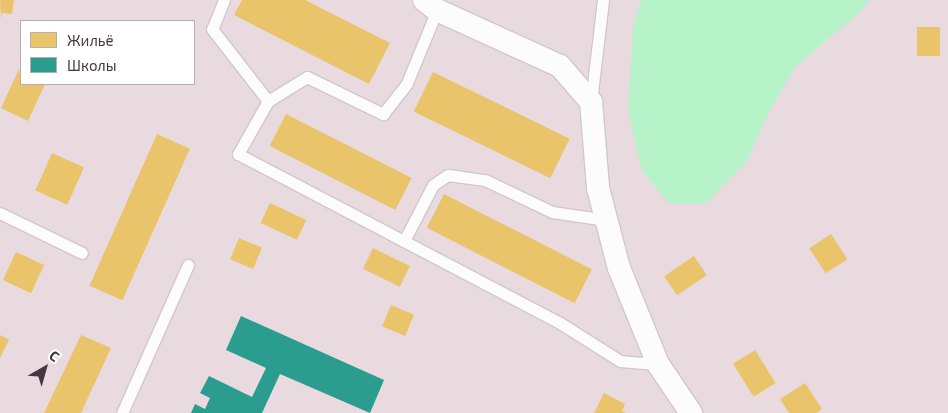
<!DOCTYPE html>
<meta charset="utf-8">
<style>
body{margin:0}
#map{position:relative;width:948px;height:413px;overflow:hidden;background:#f2eaee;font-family:"Exo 2",sans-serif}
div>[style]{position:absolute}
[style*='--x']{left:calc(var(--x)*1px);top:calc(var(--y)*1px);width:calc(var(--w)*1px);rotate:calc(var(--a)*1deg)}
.residential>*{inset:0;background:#e9dae0}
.water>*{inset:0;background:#b7f3c8}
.homes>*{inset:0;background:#e9c46a;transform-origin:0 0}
.schools>*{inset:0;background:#2a9d8f}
.roads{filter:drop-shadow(1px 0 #d0c8cc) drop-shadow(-1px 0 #d0c8cc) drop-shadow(0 1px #d0c8cc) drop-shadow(0 -1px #d0c8cc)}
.lane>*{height:11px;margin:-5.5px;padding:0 5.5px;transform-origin:5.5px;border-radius:5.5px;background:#fdfcfc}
.street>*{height:22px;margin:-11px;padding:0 11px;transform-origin:11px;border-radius:11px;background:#fdfcfc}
span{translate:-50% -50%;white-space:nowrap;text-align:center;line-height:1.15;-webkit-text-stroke:5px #fff;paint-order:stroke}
.legend{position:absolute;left:20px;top:20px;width:175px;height:65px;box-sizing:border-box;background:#fff;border:1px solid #b6aeb3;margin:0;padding:6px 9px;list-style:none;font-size:15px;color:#493540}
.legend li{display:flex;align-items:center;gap:10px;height:25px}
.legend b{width:25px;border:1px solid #b6aeb3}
.north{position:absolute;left:20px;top:343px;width:50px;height:50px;-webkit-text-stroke:4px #fff;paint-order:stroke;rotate:38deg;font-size:14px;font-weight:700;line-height:20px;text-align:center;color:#493540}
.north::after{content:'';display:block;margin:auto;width:18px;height:22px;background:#493540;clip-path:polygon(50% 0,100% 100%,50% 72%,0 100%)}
</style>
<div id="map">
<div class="residential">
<i style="clip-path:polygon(evenodd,0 0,948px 0,948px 413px,0 413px,0 0,21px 21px,194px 21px,194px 84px,21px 84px,21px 21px)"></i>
</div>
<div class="water">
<i style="clip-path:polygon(641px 0,869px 0,859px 13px,796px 66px,770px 110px,747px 161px,706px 203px,669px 203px,642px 171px,628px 111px,633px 27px)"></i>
</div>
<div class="homes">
<i style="clip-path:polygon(0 0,14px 0,12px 14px,2px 13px,1px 19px)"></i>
<i style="clip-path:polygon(242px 0,305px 0,390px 43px,369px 84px,234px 15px)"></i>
<i style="left:917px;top:27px;width:23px;height:29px"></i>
<i style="clip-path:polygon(19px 69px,21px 84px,45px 84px,28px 121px,1px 108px)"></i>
<i style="left:433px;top:72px;width:152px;height:44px;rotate:26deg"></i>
<i style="left:286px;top:114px;width:141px;height:36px;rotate:27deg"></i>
<i style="left:157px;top:134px;width:36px;height:166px;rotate:24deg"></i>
<i style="left:52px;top:153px;width:35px;height:41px;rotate:24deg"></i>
<i style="left:444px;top:194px;width:166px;height:38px;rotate:27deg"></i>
<i style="left:270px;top:203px;width:40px;height:22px;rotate:25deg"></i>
<i style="left:831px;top:234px;width:30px;height:26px;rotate:57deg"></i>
<i style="left:239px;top:238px;width:25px;height:23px;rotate:23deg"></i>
<i style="left:373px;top:248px;width:41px;height:23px;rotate:26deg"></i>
<i style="left:16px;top:252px;width:31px;height:31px;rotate:25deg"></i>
<i style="left:694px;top:256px;width:23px;height:36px;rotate:56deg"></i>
<i style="left:391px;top:305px;width:25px;height:23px;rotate:23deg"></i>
<i style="clip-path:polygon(0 335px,9px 340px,0 358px)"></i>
<i style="clip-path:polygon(81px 335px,111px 348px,81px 413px,44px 413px)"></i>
<i style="left:755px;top:350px;width:39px;height:26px;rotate:58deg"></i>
<i style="clip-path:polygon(805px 383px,822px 409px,816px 413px,789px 413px,780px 399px)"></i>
<i style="clip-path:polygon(604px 393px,625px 404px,622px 411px,626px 413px,594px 413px)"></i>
</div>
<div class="schools">
<i style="clip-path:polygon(241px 316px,384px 380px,370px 413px,280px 374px,262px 413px,191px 413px,195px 404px,205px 409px,210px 398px,200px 393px,209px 376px,252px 397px,266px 368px,226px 350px)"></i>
</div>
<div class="roads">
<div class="lane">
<i style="--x:224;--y:0;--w:31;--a:112"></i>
<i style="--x:212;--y:29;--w:91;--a:52.1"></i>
<i style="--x:268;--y:101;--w:61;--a:119.5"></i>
<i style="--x:238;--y:154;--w:364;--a:27.7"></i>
<i style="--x:560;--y:323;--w:71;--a:32.3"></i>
<i style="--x:620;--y:361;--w:38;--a:5"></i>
<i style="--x:268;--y:101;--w:46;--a:-31.6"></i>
<i style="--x:307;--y:77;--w:85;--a:26"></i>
<i style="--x:383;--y:114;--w:39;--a:-52"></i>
<i style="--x:407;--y:83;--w:79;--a:-67.7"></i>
<i style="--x:591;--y:101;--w:102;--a:-83.2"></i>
<i style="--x:0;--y:213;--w:91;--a:26"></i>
<i style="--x:404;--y:241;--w:63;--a:-62.6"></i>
<i style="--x:433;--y:185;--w:18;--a:-34"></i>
<i style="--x:448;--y:175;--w:37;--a:8"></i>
<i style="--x:485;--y:180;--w:74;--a:25.5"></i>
<i style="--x:552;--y:212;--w:55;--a:8.4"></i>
<i style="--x:122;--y:413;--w:162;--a:-66"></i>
</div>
<div class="street">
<i style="--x:424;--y:0;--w:16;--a:38"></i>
<i style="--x:437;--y:10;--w:135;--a:24.5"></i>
<i style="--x:560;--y:66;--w:48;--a:49.3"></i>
<i style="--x:591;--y:102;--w:86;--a:85.3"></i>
<i style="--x:598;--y:188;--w:83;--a:75.3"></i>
<i style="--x:619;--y:268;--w:104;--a:67.9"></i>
<i style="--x:658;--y:364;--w:59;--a:56"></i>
</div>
</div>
<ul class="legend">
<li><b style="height:14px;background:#e9c46a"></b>Жильё</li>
<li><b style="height:14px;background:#2a9d8f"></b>Школы</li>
</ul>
<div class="north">С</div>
</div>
